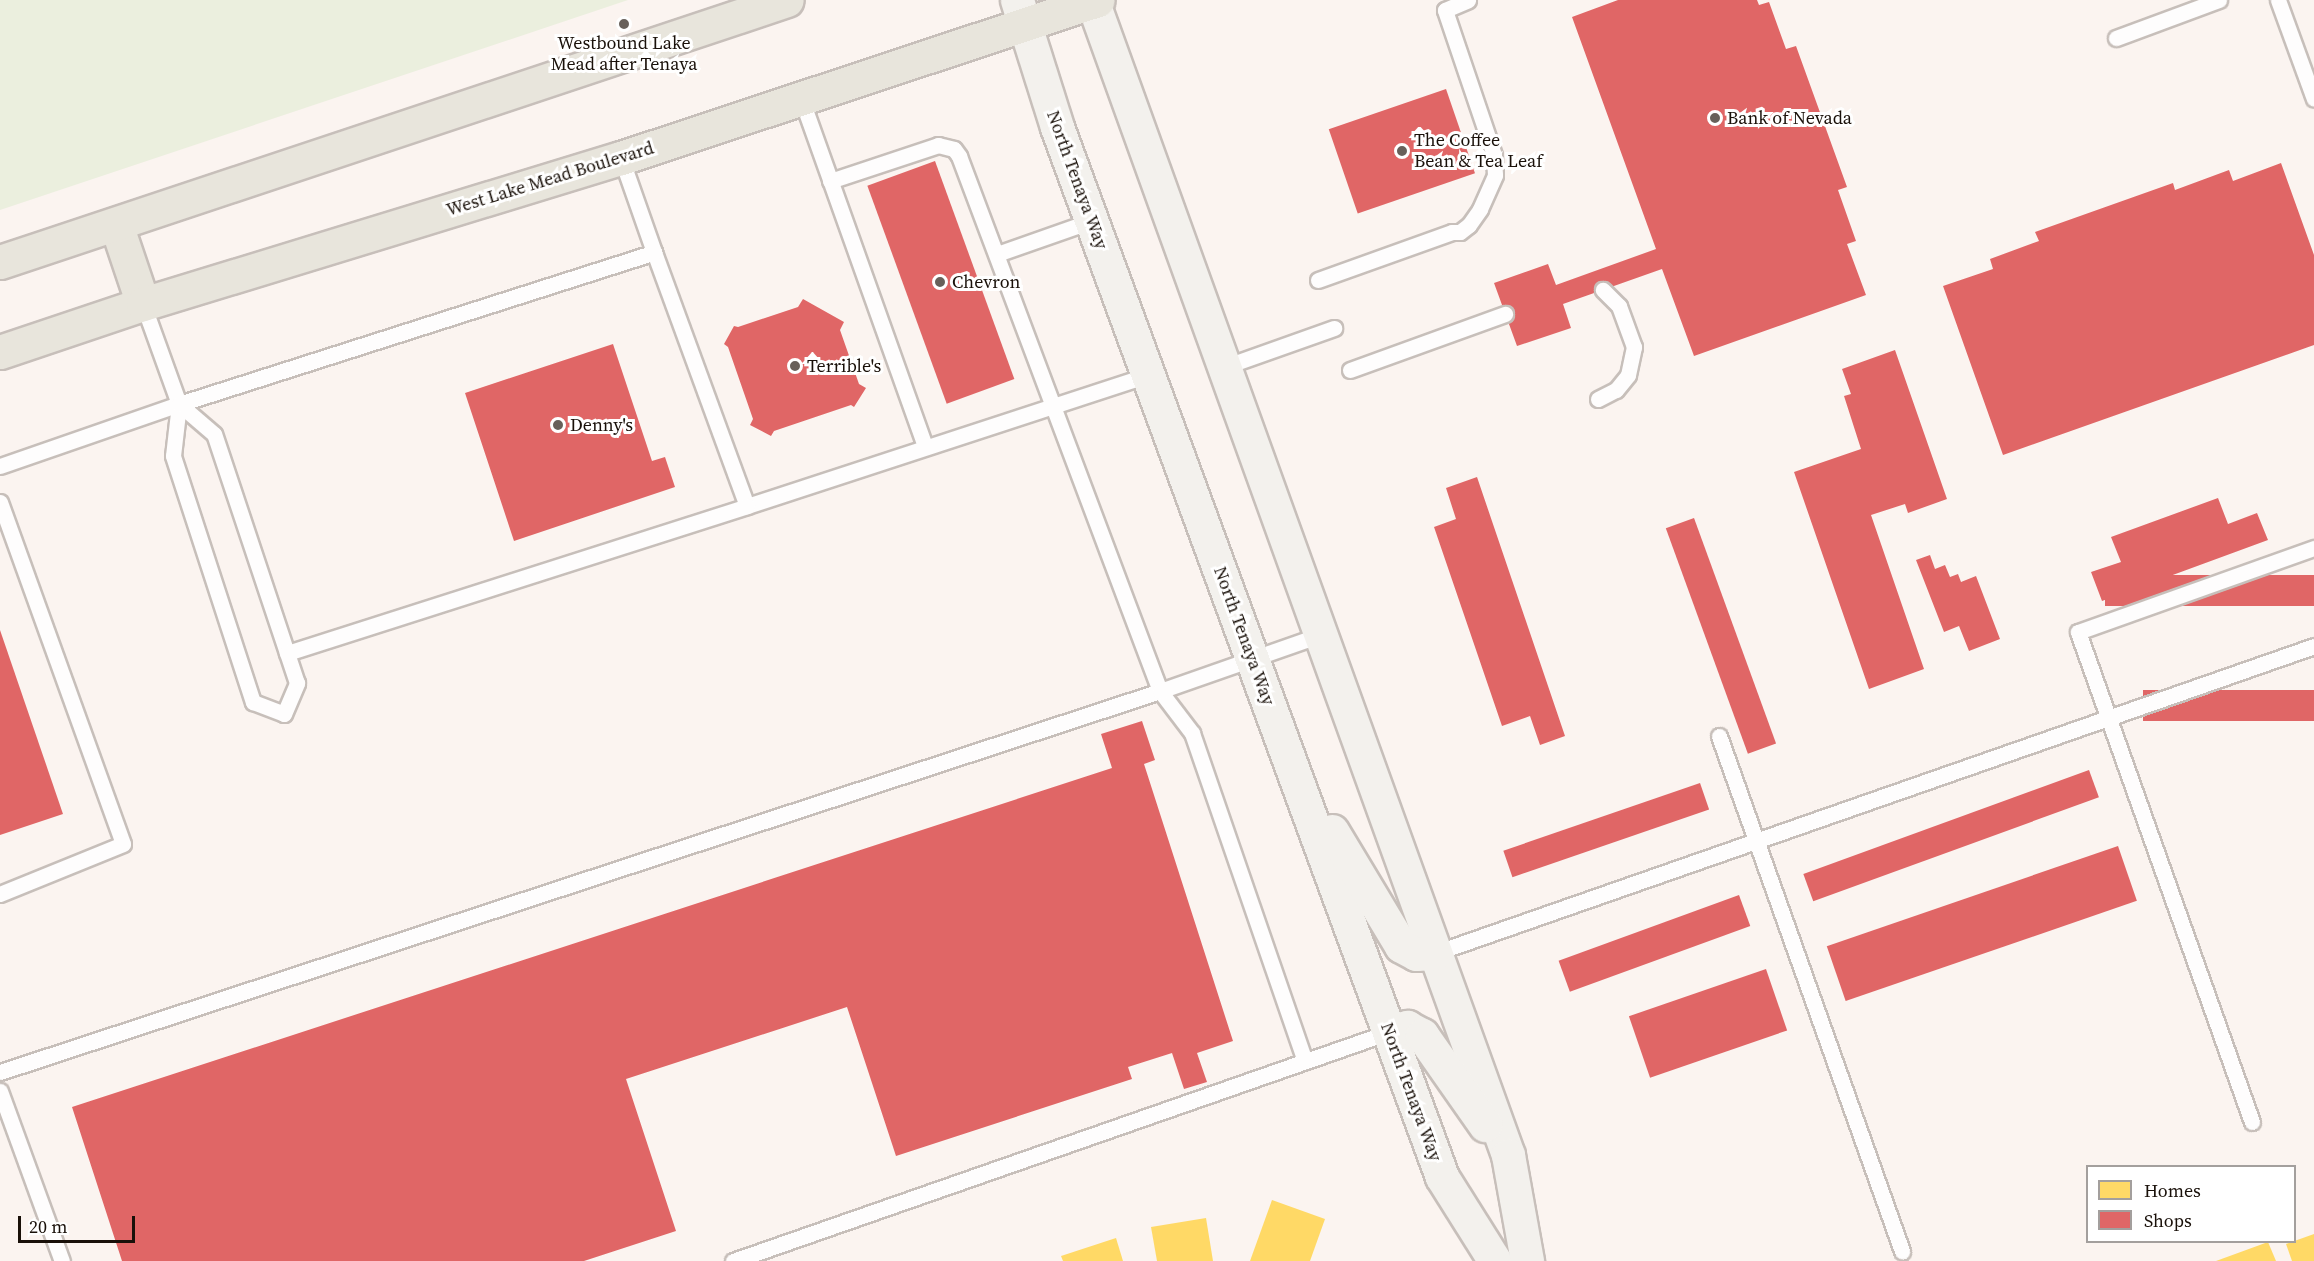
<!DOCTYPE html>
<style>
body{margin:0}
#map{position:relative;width:2314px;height:1261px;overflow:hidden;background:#fbf4f0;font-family:"Source Serif 4",serif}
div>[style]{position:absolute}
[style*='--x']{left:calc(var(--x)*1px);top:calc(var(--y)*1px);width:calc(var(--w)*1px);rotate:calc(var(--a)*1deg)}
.green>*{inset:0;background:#ebefde}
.homes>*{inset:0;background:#ffd966}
.shops>*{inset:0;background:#e06666;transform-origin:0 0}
.roads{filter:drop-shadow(2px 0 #c7bfba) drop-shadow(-2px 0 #c7bfba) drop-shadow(0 2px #c7bfba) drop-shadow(0 -2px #c7bfba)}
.service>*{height:15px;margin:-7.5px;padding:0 7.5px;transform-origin:7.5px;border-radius:7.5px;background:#fefdfd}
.secondary>*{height:33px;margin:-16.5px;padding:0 16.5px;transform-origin:16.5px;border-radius:16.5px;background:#f3f1ed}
.primary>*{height:33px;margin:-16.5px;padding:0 16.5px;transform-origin:16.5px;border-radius:16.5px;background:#e8e5dc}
.dots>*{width:16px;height:16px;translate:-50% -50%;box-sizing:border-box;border:3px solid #fff;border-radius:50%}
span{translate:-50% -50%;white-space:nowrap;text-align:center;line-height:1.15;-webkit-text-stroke:6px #fff;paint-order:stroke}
.poi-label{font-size:18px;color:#191009}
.left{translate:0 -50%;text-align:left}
.street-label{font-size:18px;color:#191009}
.legend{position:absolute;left:2086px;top:1165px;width:210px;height:78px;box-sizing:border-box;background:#fff;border:2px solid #a39f9d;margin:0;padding:8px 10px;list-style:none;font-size:18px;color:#191009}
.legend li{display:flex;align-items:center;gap:12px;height:30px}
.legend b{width:30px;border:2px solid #a39f9d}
.scale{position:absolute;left:18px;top:1216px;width:117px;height:27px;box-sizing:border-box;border:3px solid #191009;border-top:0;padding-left:8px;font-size:18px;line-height:21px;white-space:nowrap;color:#191009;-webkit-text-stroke:4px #fff;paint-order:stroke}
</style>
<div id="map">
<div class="green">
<i style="clip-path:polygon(0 0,628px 0,0 210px)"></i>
</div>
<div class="homes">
<i style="clip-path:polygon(1272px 1200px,1325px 1219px,1310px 1261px,1250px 1261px)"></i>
<i style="clip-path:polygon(1206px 1218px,1213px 1261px,1157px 1261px,1151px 1227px)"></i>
<i style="clip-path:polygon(2314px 1234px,2314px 1261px,2292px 1261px,2286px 1244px)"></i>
<i style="clip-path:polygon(1116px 1238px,1123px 1261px,1063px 1261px,1061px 1256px)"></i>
<i style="clip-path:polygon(2268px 1242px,2276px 1261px,2216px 1261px)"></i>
</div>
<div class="shops">
<i style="clip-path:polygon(1618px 0,1757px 0,1759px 5px,1769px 2px,1786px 49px,1796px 46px,1847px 187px,1838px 190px,1856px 241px,1847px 244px,1866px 295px,1694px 356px,1662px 269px,1563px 304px,1571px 328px,1517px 346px,1494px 283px,1548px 264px,1556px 285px,1656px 249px,1572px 17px)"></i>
<i style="left:1446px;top:89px;width:89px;height:124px;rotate:71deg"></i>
<i style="left:935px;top:161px;width:232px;height:72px;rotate:70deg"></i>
<i style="clip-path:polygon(2281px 163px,2314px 255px,2314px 345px,2003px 455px,1943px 286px,1993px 269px,1990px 259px,2039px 241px,2035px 232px,2173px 183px,2175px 190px,2229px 170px,2233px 181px)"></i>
<i style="clip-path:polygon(803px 299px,844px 322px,840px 330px,859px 384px,866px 388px,854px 407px,851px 405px,774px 431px,771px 436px,750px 425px,753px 419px,728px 347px,724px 344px,734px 326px,738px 327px,798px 307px)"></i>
<i style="clip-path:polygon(613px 344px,652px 461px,665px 457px,675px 487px,514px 541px,465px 393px)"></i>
<i style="clip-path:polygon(1895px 350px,1947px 499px,1908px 513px,1905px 504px,1871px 515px,1924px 669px,1869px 689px,1794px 472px,1861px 449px,1844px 396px,1851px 394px,1842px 369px)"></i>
<i style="clip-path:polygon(1477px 477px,1565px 736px,1540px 745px,1530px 716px,1502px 726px,1434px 527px,1456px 519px,1446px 488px)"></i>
<i style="clip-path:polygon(2218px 498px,2228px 524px,2257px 513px,2268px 540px,2102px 601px,2091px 572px,2121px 562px,2111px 537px)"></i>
<i style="left:1694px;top:518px;width:240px;height:30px;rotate:70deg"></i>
<i style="clip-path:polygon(1930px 555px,1935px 569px,1945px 565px,1950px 577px,1958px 574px,1961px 582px,1976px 576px,2000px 639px,1969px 651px,1959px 626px,1944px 632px,1916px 560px)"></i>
<i style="left:2314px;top:575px;width:31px;height:209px;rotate:90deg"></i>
<i style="clip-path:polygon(0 630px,63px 814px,0 835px)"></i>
<i style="left:2314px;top:690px;width:31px;height:171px;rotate:90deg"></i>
<i style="clip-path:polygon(1142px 721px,1155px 760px,1144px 764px,1233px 1041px,1197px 1053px,1207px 1082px,1184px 1089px,1172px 1053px,1128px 1067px,1132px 1079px,896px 1156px,847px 1007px,626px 1079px,676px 1231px,584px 1261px,122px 1261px,72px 1107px,1112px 768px,1101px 734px)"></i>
<i style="left:2089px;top:770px;width:29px;height:304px;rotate:70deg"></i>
<i style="left:1700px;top:783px;width:28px;height:208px;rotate:71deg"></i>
<i style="left:2118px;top:846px;width:58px;height:308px;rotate:71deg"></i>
<i style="left:1739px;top:895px;width:33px;height:192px;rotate:70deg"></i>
<i style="left:1766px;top:969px;width:65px;height:145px;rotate:71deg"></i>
</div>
<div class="roads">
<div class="service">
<i style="--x:2278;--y:0;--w:105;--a:70"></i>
<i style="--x:2116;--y:38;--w:110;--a:-20.3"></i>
<i style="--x:801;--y:98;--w:370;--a:70.4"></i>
<i style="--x:830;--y:181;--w:114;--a:-18.4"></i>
<i style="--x:938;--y:145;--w:16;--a:14"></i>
<i style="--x:954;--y:149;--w:9;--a:54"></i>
<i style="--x:959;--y:156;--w:572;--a:69.41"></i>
<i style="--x:1160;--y:691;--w:53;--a:52.7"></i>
<i style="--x:1192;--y:733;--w:347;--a:71"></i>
<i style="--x:654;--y:252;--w:270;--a:69.9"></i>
<i style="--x:747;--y:506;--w:422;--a:-18.1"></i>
<i style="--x:997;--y:254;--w:100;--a:-19.3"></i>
<i style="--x:1318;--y:280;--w:142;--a:-19.7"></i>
<i style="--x:1452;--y:232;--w:8;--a:0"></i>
<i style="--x:1460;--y:232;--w:11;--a:-38"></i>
<i style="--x:1469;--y:225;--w:19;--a:-55"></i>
<i style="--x:1480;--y:209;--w:37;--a:-66"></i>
<i style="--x:1495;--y:175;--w:20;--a:-93"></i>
<i style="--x:1494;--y:155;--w:153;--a:-108.7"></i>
<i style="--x:1445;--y:10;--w:25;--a:-23"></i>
<i style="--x:143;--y:304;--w:106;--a:70.2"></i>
<i style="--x:179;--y:404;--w:52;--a:96.6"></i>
<i style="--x:173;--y:456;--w:259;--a:72"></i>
<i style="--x:253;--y:702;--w:33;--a:21"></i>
<i style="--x:284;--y:714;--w:34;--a:-67"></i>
<i style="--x:297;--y:683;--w:262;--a:-108.4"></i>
<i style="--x:214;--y:434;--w:46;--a:-139.4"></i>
<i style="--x:1224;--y:367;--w:117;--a:-19.5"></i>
<i style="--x:1350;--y:370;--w:165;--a:-19.9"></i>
<i style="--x:1598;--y:399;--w:20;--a:-27"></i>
<i style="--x:1616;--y:390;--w:19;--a:-51"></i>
<i style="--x:1628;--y:375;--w:29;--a:-78"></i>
<i style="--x:1634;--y:347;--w:44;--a:-110.1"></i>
<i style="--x:1619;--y:306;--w:23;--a:-135"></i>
<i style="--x:0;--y:466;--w:189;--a:-19.1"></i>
<i style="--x:179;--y:404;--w:499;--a:-17.7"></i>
<i style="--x:654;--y:252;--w:100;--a:-109.3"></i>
<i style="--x:0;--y:502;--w:363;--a:70.2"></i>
<i style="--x:123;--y:844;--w:133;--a:157.9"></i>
<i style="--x:287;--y:653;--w:483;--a:-17.7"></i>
<i style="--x:1719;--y:736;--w:547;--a:70.44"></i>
<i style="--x:1435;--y:953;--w:931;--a:-19.25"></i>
<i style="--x:0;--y:1072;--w:1221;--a:-18.18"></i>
<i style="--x:1160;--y:691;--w:170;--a:-19.3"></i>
<i style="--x:0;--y:1091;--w:181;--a:70"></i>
<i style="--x:2252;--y:1122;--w:520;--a:-109.55"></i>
<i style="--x:2078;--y:632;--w:251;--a:-19.6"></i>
<i style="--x:733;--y:1261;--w:695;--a:-19.24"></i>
</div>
<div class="secondary">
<i style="--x:1017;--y:0;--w:133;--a:72.5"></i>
<i style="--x:1057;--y:127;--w:1118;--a:69.86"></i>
<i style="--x:1442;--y:1177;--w:99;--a:57.8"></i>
<i style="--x:1092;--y:0;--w:1228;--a:70.19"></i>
<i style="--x:1508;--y:1155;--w:108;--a:79.8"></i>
<i style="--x:1332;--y:831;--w:134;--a:59"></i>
<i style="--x:1401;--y:946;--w:17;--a:28"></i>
<i style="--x:1416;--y:954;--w:19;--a:-3"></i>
<i style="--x:1389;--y:1032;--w:19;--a:-16"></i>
<i style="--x:1407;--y:1027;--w:17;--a:28"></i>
<i style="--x:1422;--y:1035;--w:110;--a:55"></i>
</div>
<div class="primary">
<i style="--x:116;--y:224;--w:84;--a:71.4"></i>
<i style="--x:0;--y:262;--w:829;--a:-18.41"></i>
<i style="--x:0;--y:352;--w:151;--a:-18.6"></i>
<i style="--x:143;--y:304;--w:500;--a:-17"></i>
<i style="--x:621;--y:158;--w:502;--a:-18.33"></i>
</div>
</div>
<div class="dots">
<i style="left:624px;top:24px;background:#68605a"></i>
<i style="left:1715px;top:118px;background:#68605a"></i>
<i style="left:1402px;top:151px;background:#68605a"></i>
<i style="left:940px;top:282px;background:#68605a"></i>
<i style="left:795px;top:366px;background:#68605a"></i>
<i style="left:558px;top:425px;background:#68605a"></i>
</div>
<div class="poi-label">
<span style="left:624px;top:54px">Westbound Lake<br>Mead after Tenaya</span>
<span class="left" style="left:1727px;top:118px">Bank of Nevada</span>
<span class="left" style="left:1414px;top:151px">The Coffee<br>Bean &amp; Tea Leaf</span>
<span class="left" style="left:952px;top:282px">Chevron</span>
<span class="left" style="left:807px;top:366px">Terrible's</span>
<span class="left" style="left:570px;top:425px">Denny's</span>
</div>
<div class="street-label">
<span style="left:550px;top:179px;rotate:-17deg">West Lake Mead Boulevard</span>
<span style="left:1077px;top:180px;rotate:70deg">North Tenaya Way</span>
<span style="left:1244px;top:636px;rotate:70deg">North Tenaya Way</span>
<span style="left:1411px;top:1092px;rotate:70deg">North Tenaya Way</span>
</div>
<ul class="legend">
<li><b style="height:16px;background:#ffd966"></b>Homes</li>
<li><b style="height:16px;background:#e06666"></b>Shops</li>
</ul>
<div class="scale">20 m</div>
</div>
